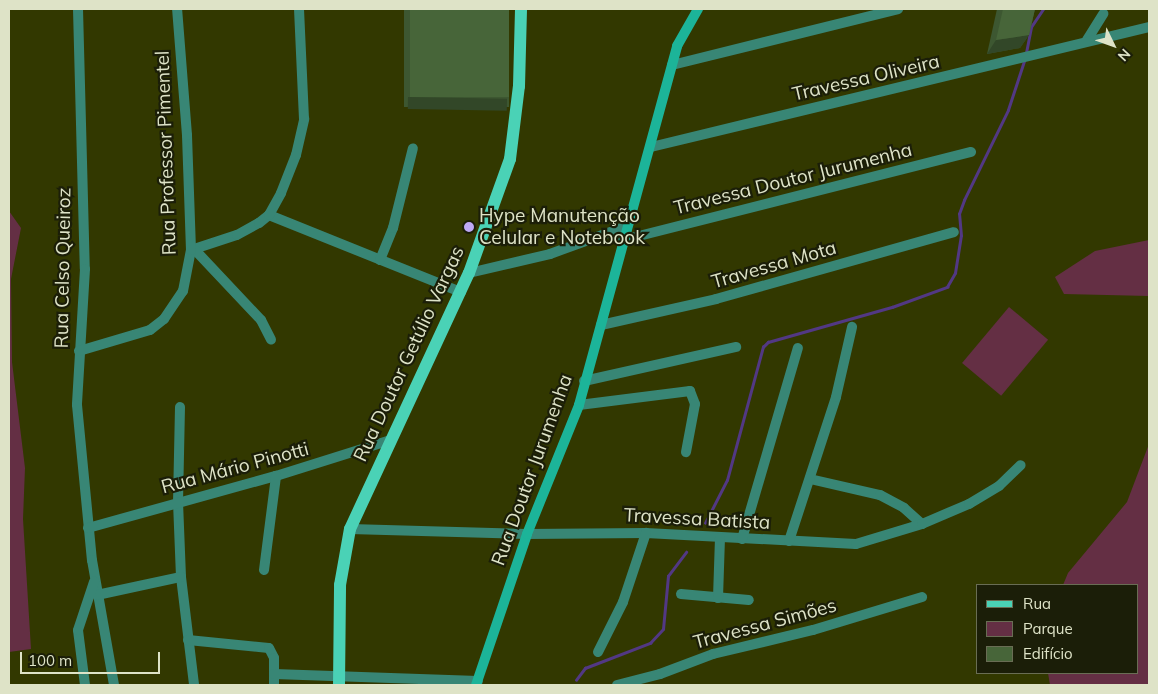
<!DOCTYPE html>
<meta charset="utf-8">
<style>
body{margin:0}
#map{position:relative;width:1158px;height:694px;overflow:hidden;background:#323800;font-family:Mulish,sans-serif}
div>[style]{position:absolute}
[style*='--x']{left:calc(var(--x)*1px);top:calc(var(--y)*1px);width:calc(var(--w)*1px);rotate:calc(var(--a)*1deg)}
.green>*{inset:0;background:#642f44;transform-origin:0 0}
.stream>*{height:2.5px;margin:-1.25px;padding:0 1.25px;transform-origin:1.25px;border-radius:1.25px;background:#523884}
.street>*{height:10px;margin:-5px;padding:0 5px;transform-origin:5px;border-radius:5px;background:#388675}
.secondary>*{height:10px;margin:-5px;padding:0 5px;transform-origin:5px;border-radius:5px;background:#1cb499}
.primary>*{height:12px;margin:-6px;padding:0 6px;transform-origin:6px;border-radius:6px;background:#4ad2b6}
.wall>*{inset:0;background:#3d5731;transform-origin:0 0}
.shaded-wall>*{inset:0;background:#324728;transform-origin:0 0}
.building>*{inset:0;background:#476539;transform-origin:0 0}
.dots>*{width:14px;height:14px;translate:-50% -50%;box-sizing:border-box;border:2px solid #1b1e08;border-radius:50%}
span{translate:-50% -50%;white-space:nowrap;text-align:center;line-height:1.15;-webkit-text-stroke:4.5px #1b1e08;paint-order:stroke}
.street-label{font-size:19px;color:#dee3c7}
.poi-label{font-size:19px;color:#dee3c7}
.left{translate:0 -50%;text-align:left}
.frame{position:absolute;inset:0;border:10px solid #dee3c7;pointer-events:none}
.legend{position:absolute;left:976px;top:584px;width:162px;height:90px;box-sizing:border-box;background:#1b1e08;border:1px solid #696d54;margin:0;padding:6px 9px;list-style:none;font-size:15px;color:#dee3c7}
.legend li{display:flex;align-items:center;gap:10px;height:25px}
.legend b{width:25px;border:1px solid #696d54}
.north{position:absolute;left:1088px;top:20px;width:50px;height:50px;-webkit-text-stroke:4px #1b1e08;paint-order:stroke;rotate:132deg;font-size:14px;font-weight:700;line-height:20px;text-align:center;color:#dee3c7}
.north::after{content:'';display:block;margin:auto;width:18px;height:22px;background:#dee3c7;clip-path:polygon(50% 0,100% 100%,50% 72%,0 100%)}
.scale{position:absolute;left:20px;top:652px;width:140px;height:22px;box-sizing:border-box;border:2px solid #dee3c7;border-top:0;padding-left:6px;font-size:15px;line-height:18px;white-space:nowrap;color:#dee3c7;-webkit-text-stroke:4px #1b1e08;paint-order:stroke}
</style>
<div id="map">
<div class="green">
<i style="clip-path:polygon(9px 211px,21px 228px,11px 279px,12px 362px,25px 468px,23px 519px,31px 649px,9px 652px)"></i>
<i style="clip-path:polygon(1149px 240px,1149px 296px,1064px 294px,1055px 277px,1095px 251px)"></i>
<i style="left:1009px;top:307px;width:51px;height:73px;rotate:40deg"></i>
<i style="clip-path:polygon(1149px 444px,1149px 685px,1050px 685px,1048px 673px,1137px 673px,1137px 585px,1063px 585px,1068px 573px,1127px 502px)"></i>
</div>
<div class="stream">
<i style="--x:1026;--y:53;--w:26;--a:-79"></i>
<i style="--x:1031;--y:27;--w:22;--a:-56"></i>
<i style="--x:705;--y:523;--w:48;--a:-62.9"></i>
<i style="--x:727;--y:480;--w:138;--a:-74.9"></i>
<i style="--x:763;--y:347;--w:7;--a:-45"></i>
<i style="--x:768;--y:342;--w:129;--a:-15.8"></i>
<i style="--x:892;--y:307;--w:59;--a:-20"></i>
<i style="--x:947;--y:287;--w:16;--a:-60"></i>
<i style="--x:955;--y:273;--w:37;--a:-81"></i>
<i style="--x:961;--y:236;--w:22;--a:-95"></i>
<i style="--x:959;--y:214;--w:15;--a:-70"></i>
<i style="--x:964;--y:200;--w:100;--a:-63.9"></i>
<i style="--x:1008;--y:110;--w:52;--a:-71.9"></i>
<i style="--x:576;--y:680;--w:15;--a:-53"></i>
<i style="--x:585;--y:668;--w:70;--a:-21"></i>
<i style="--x:650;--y:643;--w:19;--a:-47"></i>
<i style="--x:663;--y:629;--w:53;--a:-84.6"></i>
<i style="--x:668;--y:576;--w:30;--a:-53"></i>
</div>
<div class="street">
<i style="--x:78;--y:9;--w:260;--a:88.5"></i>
<i style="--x:85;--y:269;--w:136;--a:93.4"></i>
<i style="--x:77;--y:405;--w:156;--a:84.5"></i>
<i style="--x:92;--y:560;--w:127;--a:80"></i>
<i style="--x:1087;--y:40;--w:31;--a:-58"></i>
<i style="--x:672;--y:65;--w:233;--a:-13.9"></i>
<i style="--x:651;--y:147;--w:512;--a:-13.55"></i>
<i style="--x:269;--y:215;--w:207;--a:21.9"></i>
<i style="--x:623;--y:240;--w:359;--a:-14.2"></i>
<i style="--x:191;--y:250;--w:48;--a:-18.1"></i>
<i style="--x:237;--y:235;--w:25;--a:-29"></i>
<i style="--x:259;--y:223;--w:13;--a:-39"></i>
<i style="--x:269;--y:215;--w:25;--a:-61"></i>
<i style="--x:281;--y:193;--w:41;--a:-68.5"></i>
<i style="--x:296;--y:155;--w:37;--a:-77"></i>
<i style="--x:304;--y:119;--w:110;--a:-92.6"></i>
<i style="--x:196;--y:251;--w:95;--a:46.7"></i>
<i style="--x:261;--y:320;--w:22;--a:63"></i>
<i style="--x:380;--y:260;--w:35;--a:-68"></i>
<i style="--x:393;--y:228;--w:82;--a:-76"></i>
<i style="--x:469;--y:273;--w:83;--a:-13.2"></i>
<i style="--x:550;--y:254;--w:82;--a:-20"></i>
<i style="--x:601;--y:325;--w:118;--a:-12.7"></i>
<i style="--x:716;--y:299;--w:247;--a:-15.7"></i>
<i style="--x:79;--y:351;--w:74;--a:-16.5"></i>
<i style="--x:150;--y:330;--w:18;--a:-38"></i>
<i style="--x:164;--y:319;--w:34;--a:-56"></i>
<i style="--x:183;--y:291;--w:42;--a:-79"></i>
<i style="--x:191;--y:250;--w:115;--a:-92"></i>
<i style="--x:187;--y:135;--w:126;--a:-94.5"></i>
<i style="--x:584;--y:381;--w:156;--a:-12.6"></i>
<i style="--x:579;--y:405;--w:112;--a:-7.2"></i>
<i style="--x:690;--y:391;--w:14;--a:69"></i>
<i style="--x:695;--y:404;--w:49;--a:100.6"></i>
<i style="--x:180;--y:407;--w:95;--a:91.2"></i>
<i style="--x:178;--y:502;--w:75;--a:87.7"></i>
<i style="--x:181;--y:577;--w:109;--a:83.1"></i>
<i style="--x:810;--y:479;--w:72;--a:12.9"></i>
<i style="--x:880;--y:495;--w:27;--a:28"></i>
<i style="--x:904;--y:508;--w:24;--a:42"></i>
<i style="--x:88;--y:528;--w:195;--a:-15.5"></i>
<i style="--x:276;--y:476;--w:121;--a:-17.4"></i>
<i style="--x:350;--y:529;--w:177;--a:1.6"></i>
<i style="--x:527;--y:534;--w:119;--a:-0.5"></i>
<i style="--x:646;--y:533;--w:210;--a:3"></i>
<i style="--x:856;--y:544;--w:69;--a:-16.9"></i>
<i style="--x:922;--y:524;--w:51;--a:-23.1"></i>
<i style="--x:969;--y:504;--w:35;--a:-31"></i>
<i style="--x:999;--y:486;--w:30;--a:-44"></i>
<i style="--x:742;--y:539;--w:199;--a:-73.7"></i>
<i style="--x:789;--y:541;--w:151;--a:-71.9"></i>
<i style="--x:836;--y:397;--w:72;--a:-77.1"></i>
<i style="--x:264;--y:570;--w:95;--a:-82.7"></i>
<i style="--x:681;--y:594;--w:68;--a:5"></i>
<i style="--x:97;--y:595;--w:86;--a:-12.1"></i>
<i style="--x:718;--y:598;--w:60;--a:-88.1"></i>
<i style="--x:188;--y:640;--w:81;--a:5.6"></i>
<i style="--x:269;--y:648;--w:11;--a:63"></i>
<i style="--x:274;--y:658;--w:27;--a:90"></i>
<i style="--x:598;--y:652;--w:56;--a:-63.4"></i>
<i style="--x:623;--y:602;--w:73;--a:-71.6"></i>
<i style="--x:274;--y:674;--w:204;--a:2"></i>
<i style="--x:85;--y:685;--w:55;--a:-97.3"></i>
<i style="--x:78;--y:630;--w:51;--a:-71.6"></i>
<i style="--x:617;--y:685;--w:44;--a:-14.3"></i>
<i style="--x:660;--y:674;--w:57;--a:-20.7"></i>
<i style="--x:713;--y:654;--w:103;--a:-13.5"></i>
<i style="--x:813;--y:630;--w:114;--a:-16.8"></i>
</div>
<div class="secondary">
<i style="--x:476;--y:685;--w:159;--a:-71.3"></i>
<i style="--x:527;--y:534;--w:139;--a:-68"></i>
<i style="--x:579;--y:405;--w:372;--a:-74.7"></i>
<i style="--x:677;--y:46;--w:43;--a:-60.4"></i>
</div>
<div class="primary">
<i style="--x:339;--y:685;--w:100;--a:-89.4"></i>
<i style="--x:340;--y:585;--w:57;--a:-79.9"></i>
<i style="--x:350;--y:529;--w:282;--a:-65.1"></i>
<i style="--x:469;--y:273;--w:121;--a:-70.2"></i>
<i style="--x:510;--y:159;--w:74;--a:-83"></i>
<i style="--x:519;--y:86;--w:77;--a:-88.5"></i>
</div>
<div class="wall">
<i style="left:404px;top:9px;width:105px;height:98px"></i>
<i style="clip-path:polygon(997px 9px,1035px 9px,1029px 35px,1020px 48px,987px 54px)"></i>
</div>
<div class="shaded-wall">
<i style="clip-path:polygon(1029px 35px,1020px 48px,987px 54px,996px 40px)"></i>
<i style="left:408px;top:97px;width:99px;height:12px;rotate:1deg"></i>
</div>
<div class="building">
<i style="left:410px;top:9px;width:99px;height:88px"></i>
<i style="clip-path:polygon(1003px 9px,1035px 9px,1029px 35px,996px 40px)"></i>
</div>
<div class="dots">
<i style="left:469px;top:227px;background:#bea9f5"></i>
</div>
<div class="street-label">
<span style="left:866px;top:78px;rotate:-13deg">Travessa Oliveira</span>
<span style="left:166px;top:153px;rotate:-92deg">Rua Professor Pimentel</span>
<span style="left:793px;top:179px;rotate:-14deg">Travessa Doutor Jurumenha</span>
<span style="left:774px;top:265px;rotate:-16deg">Travessa Mota</span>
<span style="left:63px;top:268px;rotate:-89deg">Rua Celso Queiroz</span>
<span style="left:409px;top:354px;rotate:-65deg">Rua Doutor Getúlio Vargas</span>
<span style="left:235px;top:468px;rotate:-15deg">Rua Mário Pinotti</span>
<span style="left:532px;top:470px;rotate:-70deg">Rua Doutor Jurumenha</span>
<span style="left:697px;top:519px;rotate:3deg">Travessa Batista</span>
<span style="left:765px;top:624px;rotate:-15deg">Travessa Simões</span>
</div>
<div class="poi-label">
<span class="left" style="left:479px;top:227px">Hype Manutenção<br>Celular e Notebook</span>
</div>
<div class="frame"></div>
<ul class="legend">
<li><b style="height:6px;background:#4ad2b6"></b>Rua</li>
<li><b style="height:14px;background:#642f44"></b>Parque</li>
<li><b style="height:14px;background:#476539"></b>Edifício</li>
</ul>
<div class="north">N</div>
<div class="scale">100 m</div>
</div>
